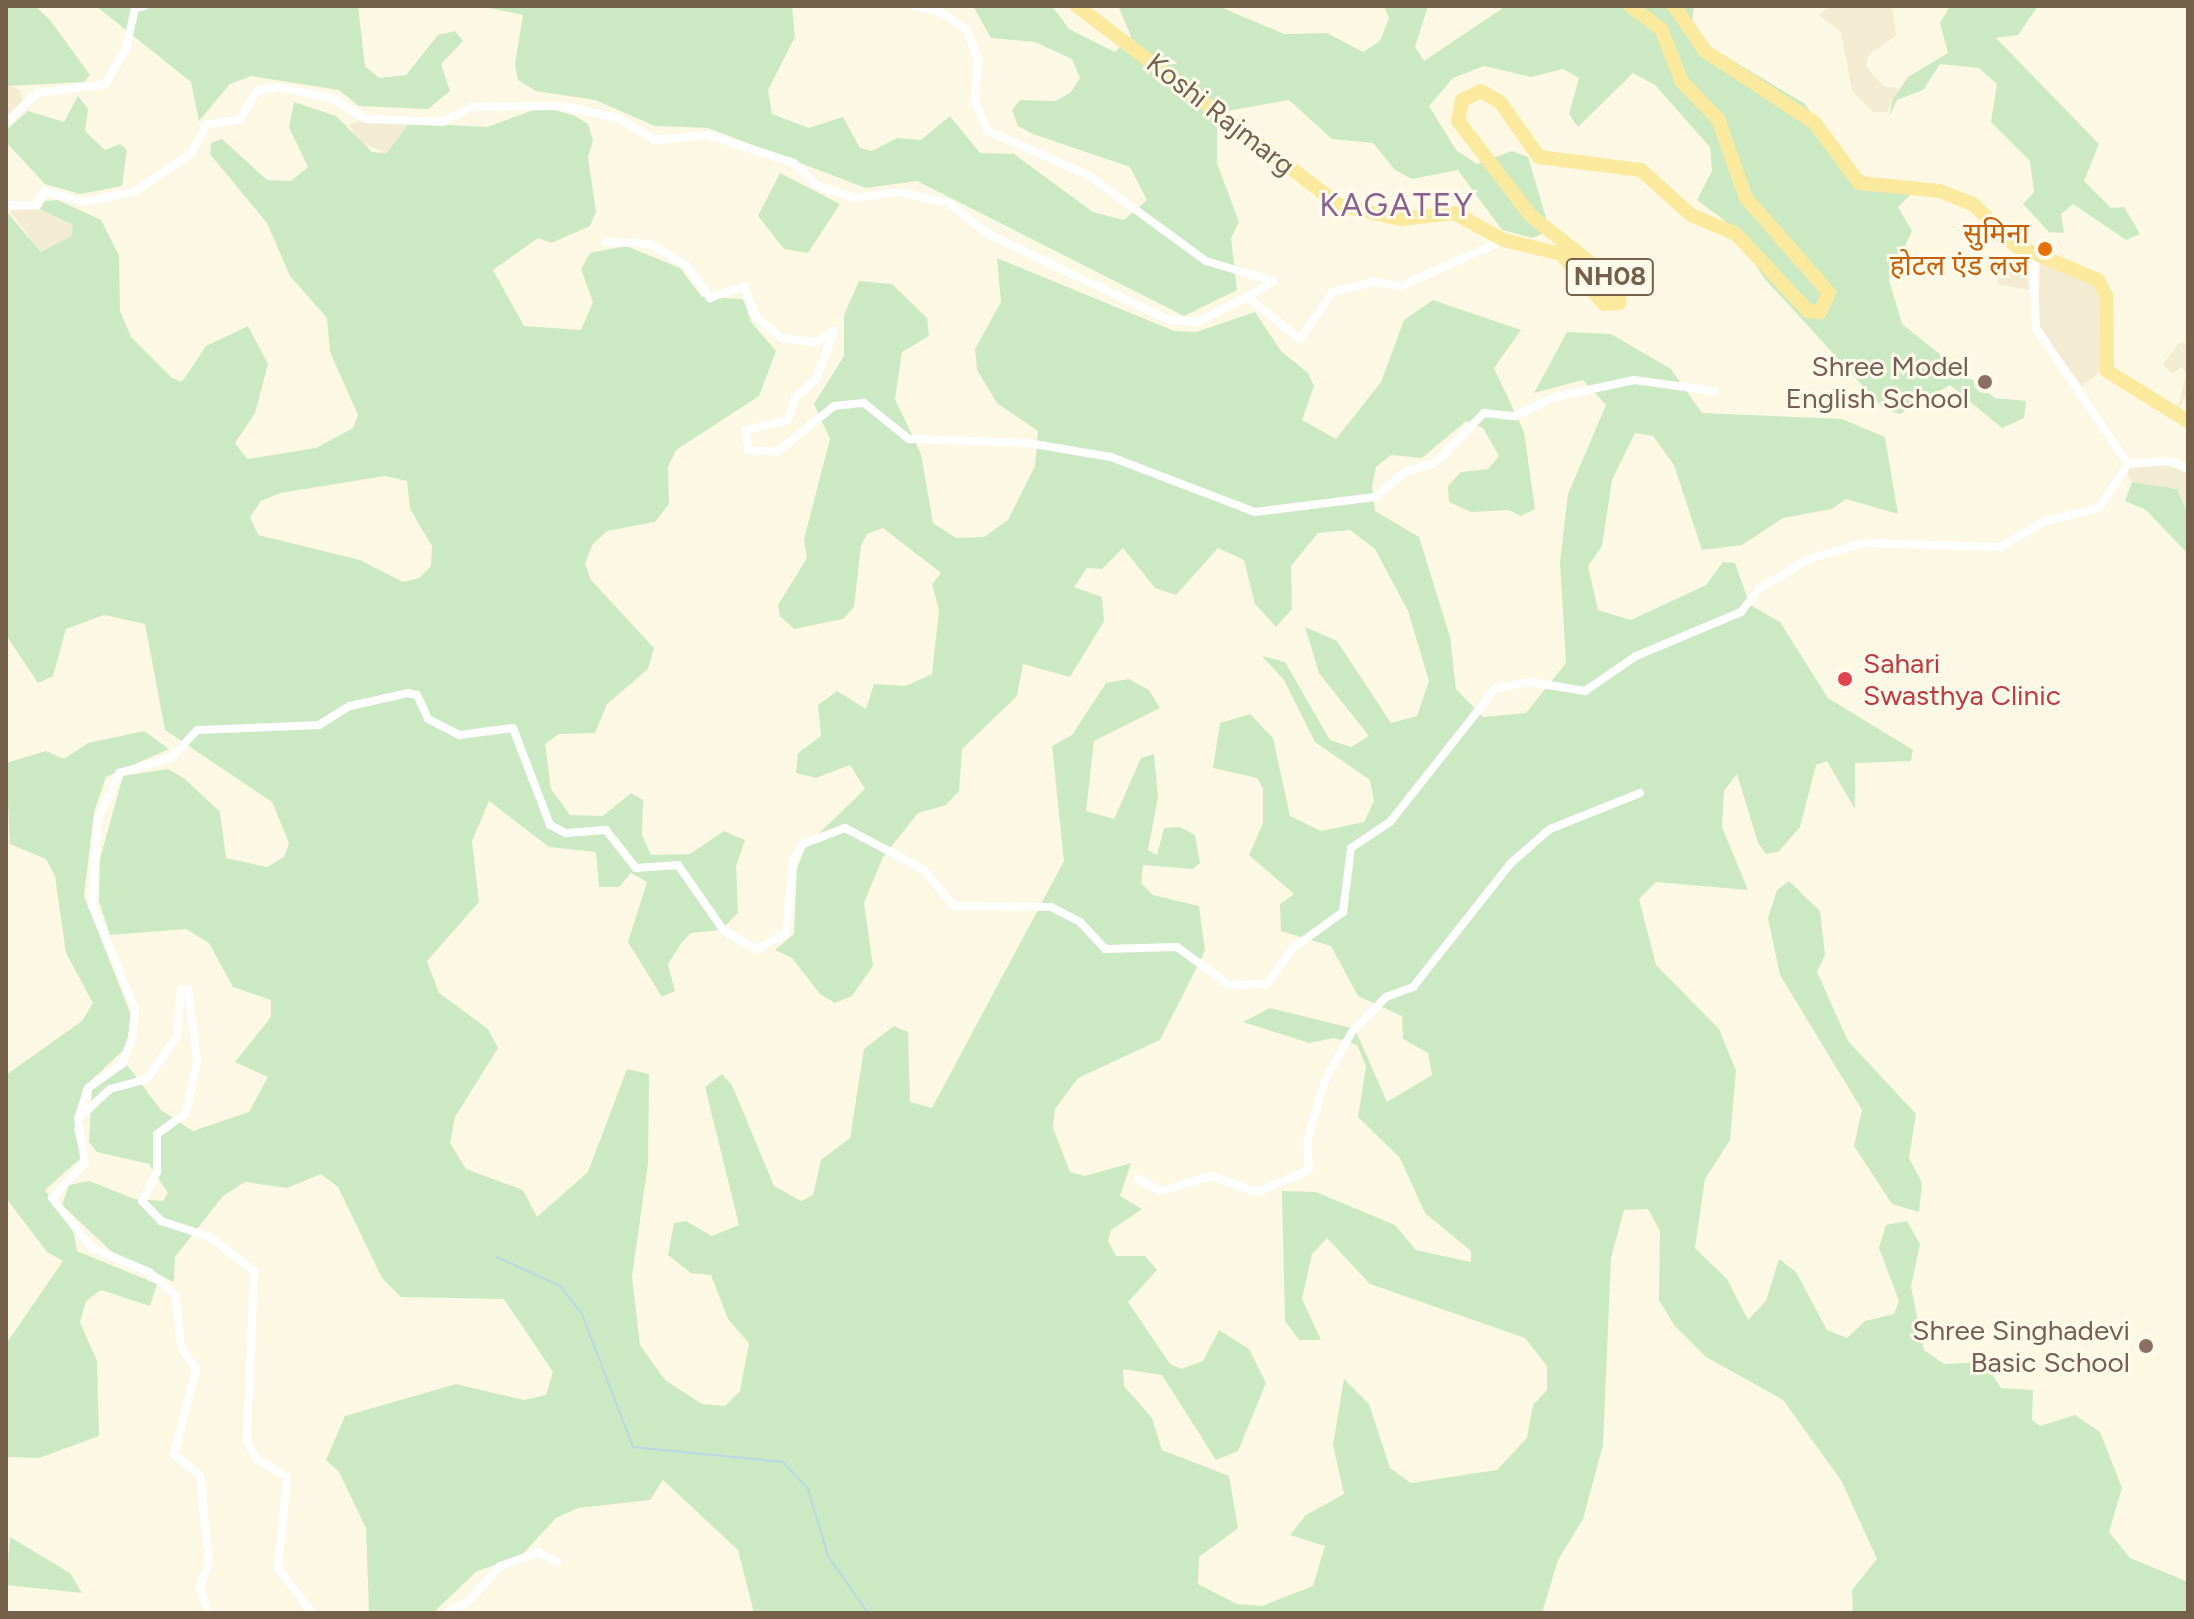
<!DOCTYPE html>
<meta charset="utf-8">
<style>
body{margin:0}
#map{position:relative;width:2194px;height:1619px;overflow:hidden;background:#fcf8e4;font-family:Figtree,"Noto Sans Devanagari",sans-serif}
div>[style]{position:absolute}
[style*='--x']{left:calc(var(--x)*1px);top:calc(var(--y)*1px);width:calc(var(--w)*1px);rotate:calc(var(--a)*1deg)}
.residential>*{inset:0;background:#f4ebd3}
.green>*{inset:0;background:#cbeac3}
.stream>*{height:2px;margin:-1px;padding:0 1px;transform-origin:1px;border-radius:1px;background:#b9d7e6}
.street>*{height:8px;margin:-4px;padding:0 4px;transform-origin:4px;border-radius:4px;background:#fff}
.primary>*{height:14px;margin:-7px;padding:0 7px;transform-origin:7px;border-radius:7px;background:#fbea9d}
.dots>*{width:22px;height:22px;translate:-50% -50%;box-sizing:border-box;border:4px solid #fffbeb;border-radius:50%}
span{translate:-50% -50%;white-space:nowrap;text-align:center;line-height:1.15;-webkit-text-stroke:6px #fffbeb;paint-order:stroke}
.shield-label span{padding:2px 6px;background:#fffbeb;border:2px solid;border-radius:6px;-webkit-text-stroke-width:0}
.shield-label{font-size:26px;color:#75614a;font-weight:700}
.street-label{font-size:28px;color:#75614a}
.food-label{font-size:28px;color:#c56008}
.right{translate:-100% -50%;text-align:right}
.education-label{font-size:28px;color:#785e54}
.health-label{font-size:28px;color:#be3a42}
.left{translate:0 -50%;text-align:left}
.quarter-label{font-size:32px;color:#8b6192;letter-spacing:2px}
.frame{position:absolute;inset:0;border:8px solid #75614a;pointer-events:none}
</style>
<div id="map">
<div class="residential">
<i style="clip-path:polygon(1830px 6px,1892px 6px,1896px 36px,1868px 55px,1866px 66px,1883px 86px,1899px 89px,1887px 112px,1873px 112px,1852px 91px,1841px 32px,1819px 15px)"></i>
<i style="clip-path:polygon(6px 85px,20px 90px,23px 102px,6px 117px)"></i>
<i style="clip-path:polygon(359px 121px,370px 123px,409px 123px,387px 153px,361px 143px,349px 125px)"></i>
<i style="clip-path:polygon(40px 209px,73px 225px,71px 236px,41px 252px,10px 211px)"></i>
<i style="clip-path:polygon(2002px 235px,2023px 259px,2030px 290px,1997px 284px,2001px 262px,2015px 252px,1994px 241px)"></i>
<i style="clip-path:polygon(2040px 262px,2092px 280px,2103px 292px,2101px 371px,2082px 386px,2038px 327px)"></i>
<i style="clip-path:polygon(2179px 343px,2188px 343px,2188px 393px,2177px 412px,2186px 374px,2182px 367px,2172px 374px,2163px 364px)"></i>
<i style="clip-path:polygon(2165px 465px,2188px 473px,2188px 514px,2177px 489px,2132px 482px,2127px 473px,2129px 466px)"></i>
</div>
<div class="green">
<i style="clip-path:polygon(6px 6px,35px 6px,50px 20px,90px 75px,84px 82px,7px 86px)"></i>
<i style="clip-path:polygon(96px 6px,358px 6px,365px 66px,379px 78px,406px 75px,438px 35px,455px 31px,463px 41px,441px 64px,450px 91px,428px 109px,359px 106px,339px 90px,251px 76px,230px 84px,199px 121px,191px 82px)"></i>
<i style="clip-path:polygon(479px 6px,792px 6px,795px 37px,768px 90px,772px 114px,809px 128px,843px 117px,860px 148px,872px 151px,897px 138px,921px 140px,950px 116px,980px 153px,1014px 154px,1093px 212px,1124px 220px,1147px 200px,1130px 167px,1033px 134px,1018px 126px,1012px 110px,1020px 100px,1056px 101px,1071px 92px,1080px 78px,1072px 59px,1035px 42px,991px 38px,973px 6px,1052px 6px,1069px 29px,1115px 52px,1131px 36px,1118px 6px,1218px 6px,1284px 34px,1327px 33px,1363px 52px,1380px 41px,1389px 18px,1384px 6px,1428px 6px,1415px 47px,1424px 61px,1506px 6px,1694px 6px,1692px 22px,1712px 48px,1805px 104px,1848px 165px,1876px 184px,1911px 194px,1898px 207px,1912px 231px,1889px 280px,1902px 324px,1995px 398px,2026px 401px,2024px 418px,2002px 428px,1950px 385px,1900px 414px,1884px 409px,1765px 279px,1724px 220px,1697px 200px,1712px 171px,1710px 147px,1655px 85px,1633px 73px,1578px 127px,1569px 114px,1579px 78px,1563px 69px,1531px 77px,1484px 66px,1453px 78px,1429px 106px,1456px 150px,1477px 164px,1512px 151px,1528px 157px,1547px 221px,1546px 232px,1533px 238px,1502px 230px,1458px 170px,1412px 179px,1395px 170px,1373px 143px,1332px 139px,1289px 100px,1227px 111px,1217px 120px,1217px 163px,1239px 222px,1231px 238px,1237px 290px,1184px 316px,917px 181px,866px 188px,708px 128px,655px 126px,595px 100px,536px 91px,518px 80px,515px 64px,523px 15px)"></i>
<i style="clip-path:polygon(1950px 6px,2038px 6px,2018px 35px,1996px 38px,2099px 144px,2084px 181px,2111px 208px,2124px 207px,2140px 234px,2126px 240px,2073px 204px,2061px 214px,2064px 233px,2049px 232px,2023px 204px,2034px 192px,2030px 161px,1991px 122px,1997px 84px,1979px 68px,1940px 64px,1923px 90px,1897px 100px,1889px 117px,1893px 99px,1908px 77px,1948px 53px,1940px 23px)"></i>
<i style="clip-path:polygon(78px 96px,88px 109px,85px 131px,105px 150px,120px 144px,127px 150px,122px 186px,80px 194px,45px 184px,6px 142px,6px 130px,28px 111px,64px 122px)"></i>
<i style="clip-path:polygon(evenodd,294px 102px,336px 116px,372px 152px,387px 153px,409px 123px,487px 127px,542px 107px,573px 115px,588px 124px,593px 141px,588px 157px,596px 212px,590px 226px,551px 243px,538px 238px,493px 270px,524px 326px,581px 330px,593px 302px,581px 269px,590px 253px,626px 246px,680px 268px,702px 297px,743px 299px,751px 322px,776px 351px,759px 396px,676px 450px,668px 467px,669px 504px,655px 522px,607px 531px,593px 544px,585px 563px,591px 580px,654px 648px,648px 669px,607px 704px,595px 733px,559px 734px,545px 744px,551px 789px,570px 815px,603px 816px,631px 793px,643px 800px,642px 835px,651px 855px,690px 854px,724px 831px,745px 840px,736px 866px,738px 913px,721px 930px,691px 933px,682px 942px,668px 964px,675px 991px,662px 997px,628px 942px,647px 882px,631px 873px,619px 887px,599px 887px,596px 852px,549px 847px,489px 801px,472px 841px,479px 902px,427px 961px,439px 993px,488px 1029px,498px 1048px,455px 1117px,450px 1143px,466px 1169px,523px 1190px,537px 1217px,588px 1172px,627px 1069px,649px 1074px,648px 1163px,632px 1277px,640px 1345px,665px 1380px,702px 1404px,725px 1406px,740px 1391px,749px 1343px,728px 1319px,711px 1275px,691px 1273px,668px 1255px,674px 1223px,686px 1221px,712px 1236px,739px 1225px,705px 1087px,722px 1074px,732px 1085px,774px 1186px,801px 1201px,813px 1195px,821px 1160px,850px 1138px,864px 1049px,894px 1026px,908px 1032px,910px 1102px,932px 1108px,1064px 861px,1052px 746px,1072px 735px,1106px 683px,1129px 679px,1149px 690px,1160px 708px,1094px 741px,1086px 811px,1114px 819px,1141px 758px,1154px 754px,1158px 797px,1148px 850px,1157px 855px,1164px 828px,1180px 827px,1195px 835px,1200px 863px,1193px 869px,1143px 865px,1141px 883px,1153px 895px,1199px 906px,1205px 951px,1160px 1040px,1078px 1078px,1055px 1109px,1053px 1128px,1070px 1172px,1085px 1176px,1131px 1163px,1120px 1196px,1142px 1209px,1111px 1230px,1108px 1241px,1116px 1256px,1145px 1256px,1157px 1270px,1128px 1302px,1170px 1364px,1181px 1369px,1203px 1361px,1219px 1330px,1249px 1349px,1266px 1383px,1238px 1451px,1216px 1460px,1162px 1375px,1123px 1369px,1124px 1386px,1152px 1418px,1162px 1450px,1229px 1476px,1238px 1528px,1199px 1557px,1198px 1584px,1237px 1604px,1262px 1606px,1313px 1586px,1325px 1546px,1290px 1535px,1306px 1515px,1344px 1494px,1333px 1445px,1344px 1379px,1369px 1404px,1390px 1468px,1411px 1483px,1497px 1470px,1527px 1438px,1533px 1405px,1547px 1390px,1547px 1366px,1525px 1338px,1370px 1284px,1327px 1238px,1312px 1254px,1302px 1299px,1321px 1340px,1299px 1340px,1285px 1321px,1282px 1191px,1316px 1192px,1395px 1225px,1416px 1250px,1471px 1262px,1471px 1251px,1425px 1213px,1400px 1158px,1358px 1117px,1366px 1066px,1357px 1045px,1334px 1038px,1309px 1043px,1243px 1022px,1270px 1008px,1355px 1029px,1387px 1102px,1432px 1075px,1428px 1053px,1403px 1039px,1402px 1016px,1358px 996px,1331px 946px,1281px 931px,1280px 904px,1294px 894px,1249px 855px,1263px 823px,1263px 788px,1257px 778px,1213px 768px,1220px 723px,1250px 714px,1273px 738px,1290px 816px,1321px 831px,1364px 822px,1374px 801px,1370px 780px,1315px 742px,1284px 680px,1262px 656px,1285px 662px,1330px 740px,1351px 747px,1369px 736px,1319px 673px,1305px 627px,1337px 641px,1391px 723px,1417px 716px,1429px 681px,1408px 611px,1375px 549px,1350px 530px,1318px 533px,1291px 566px,1292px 609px,1276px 627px,1255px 604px,1244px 560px,1218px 548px,1176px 595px,1155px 588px,1123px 548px,1102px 569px,1087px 568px,1074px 587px,1102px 597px,1104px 621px,1070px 677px,1023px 664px,1017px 696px,962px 749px,959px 791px,946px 805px,918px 813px,883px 857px,864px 903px,873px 966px,852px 996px,835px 1003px,820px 994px,792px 958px,775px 950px,794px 934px,797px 869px,806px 846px,865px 789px,850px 765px,816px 778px,796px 773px,798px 753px,821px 736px,818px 705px,837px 691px,866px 709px,874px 684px,906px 686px,932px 674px,939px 610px,932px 584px,941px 573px,883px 528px,867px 534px,861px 546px,854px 607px,843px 619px,794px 629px,780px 616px,778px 605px,807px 558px,804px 539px,830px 439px,814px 404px,844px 356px,844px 315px,859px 281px,892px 284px,927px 318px,929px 336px,902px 352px,895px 399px,921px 454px,933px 523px,956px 538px,984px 537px,1008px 520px,1035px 466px,1038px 431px,997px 403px,977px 370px,975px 349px,1001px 302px,997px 258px,1174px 331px,1196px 332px,1255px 312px,1281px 351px,1308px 373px,1314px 386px,1302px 420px,1336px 439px,1381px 382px,1404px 320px,1433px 300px,1521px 330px,1494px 368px,1524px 432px,1535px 509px,1521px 516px,1509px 510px,1471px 512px,1449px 502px,1448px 486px,1461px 472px,1488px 469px,1499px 456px,1483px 428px,1466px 421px,1422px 458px,1391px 455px,1376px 467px,1372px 487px,1375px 511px,1419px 537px,1450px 637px,1456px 689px,1483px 717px,1526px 713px,1566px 663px,1560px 562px,1568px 494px,1606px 405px,1583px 380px,1534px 393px,1567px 332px,1611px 334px,1671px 369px,1702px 413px,1842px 419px,1885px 437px,1898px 514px,1846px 499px,1832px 509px,1783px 518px,1742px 545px,1702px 550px,1674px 465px,1653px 436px,1635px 433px,1612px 480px,1602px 546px,1588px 566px,1598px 610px,1631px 620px,1706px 585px,1723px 562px,1735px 563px,1750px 605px,1780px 622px,1828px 698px,1913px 750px,1911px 761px,1855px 763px,1855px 809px,1827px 761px,1816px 765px,1800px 827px,1778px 852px,1766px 854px,1758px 843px,1737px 774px,1724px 791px,1722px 827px,1748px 890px,1656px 882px,1639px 899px,1656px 965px,1719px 1029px,1736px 1071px,1730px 1140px,1705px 1179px,1695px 1248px,1727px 1279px,1748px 1320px,1766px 1301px,1779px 1259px,1796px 1272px,1827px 1330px,1847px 1338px,1865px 1321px,1894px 1314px,1899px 1301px,1879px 1248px,1886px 1225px,1907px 1221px,1920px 1244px,1911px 1287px,1924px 1350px,1944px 1364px,1984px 1362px,2001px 1388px,2033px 1390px,2032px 1420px,2040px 1426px,2075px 1415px,2100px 1432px,2122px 1488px,2109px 1532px,2130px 1558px,2186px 1581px,2188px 1613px,1853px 1613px,1852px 1590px,1877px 1559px,1841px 1480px,1783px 1400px,1706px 1357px,1674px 1325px,1659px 1300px,1660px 1231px,1648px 1209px,1624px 1210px,1611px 1258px,1603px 1445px,1583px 1519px,1558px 1560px,1542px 1613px,754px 1613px,738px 1550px,663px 1480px,650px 1500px,578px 1508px,556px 1518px,520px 1557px,477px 1571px,433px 1613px,369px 1613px,366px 1528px,339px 1472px,326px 1460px,345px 1416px,456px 1384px,524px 1400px,546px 1395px,553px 1372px,504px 1299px,401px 1297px,382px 1278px,338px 1187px,321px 1174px,287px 1188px,245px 1182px,223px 1196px,175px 1257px,174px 1282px,111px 1251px,62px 1205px,69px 1185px,89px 1181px,135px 1199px,163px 1201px,168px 1193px,149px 1164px,97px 1152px,89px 1142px,92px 1090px,127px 1065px,161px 1110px,193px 1131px,249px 1112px,268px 1077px,235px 1062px,271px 1017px,271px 1000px,233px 987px,209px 943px,186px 929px,110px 935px,99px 901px,100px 859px,123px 776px,168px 769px,185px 779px,220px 812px,226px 858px,267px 867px,284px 857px,289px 843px,272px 802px,165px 730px,145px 624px,104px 615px,66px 629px,53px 676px,38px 683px,6px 635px,6px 211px,41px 252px,71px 236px,73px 225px,40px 209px,45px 201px,58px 200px,101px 220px,119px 255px,120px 311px,131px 337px,172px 378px,182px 382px,206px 346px,248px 326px,268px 364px,255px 413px,235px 443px,247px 459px,316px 448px,353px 428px,358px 415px,330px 352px,327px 318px,290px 276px,267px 223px,210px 154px,211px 143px,222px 139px,267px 180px,291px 181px,308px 167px,289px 127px,294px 102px,385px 476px,407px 481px,410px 509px,432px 546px,431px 566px,419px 578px,403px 582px,360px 560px,258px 535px,250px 517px,261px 501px,280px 493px,385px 476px)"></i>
<i style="clip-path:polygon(780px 173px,840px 204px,808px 253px,784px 249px,758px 216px)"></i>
<i style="clip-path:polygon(2132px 482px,2177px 489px,2188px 514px,2188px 554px,2146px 510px,2125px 501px)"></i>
<i style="clip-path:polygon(144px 731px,169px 749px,106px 777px,94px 812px,84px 896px,131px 1015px,127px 1047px,83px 1088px,74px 1130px,81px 1158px,45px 1190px,74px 1233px,77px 1251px,157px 1284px,150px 1306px,101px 1290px,86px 1301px,80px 1322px,97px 1361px,99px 1436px,39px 1458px,6px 1457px,6px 1344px,63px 1261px,47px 1252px,6px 1198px,6px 1075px,82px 1021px,93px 1003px,66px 953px,55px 876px,46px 859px,10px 844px,6px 763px,46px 751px,64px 759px,88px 743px)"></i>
<i style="clip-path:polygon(1789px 881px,1820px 911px,1825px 955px,1817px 972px,1848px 1041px,1916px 1114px,1909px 1158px,1922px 1183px,1919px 1212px,1892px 1204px,1854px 1146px,1862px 1110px,1780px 975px,1768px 918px,1777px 890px)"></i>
<i style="clip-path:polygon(10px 1537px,70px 1573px,82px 1593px,6px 1585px)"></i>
</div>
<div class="stream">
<i style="--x:497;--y:1257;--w:69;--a:24.7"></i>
<i style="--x:560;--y:1286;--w:33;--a:51"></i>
<i style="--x:581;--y:1312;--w:145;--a:68.9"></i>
<i style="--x:633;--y:1447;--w:151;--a:5.7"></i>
<i style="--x:783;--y:1462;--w:37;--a:47"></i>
<i style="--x:808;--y:1489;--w:70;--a:73.4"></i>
<i style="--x:828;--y:1556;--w:70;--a:54.9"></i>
</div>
<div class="street">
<i style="--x:914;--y:6;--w:28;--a:13"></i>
<i style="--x:941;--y:12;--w:32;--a:35"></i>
<i style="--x:967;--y:30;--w:30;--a:69"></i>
<i style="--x:978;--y:58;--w:43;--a:94"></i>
<i style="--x:975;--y:101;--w:33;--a:67"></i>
<i style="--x:988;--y:131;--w:109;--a:23.7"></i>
<i style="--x:1088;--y:175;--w:146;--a:36.1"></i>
<i style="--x:1206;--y:261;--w:70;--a:16.6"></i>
<i style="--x:1273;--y:281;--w:31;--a:148"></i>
<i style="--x:6;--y:122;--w:42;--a:-43.1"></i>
<i style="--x:37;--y:93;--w:69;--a:-7.5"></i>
<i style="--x:105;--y:84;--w:41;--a:-59"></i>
<i style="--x:126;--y:49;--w:42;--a:-77.6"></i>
<i style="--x:135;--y:8;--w:10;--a:-11"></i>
<i style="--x:6;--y:205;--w:30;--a:0"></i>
<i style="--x:36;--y:205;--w:17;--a:-57"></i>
<i style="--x:45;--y:191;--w:40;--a:16"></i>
<i style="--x:83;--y:202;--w:52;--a:-11.1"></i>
<i style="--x:134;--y:192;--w:69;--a:-33.7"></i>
<i style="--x:191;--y:154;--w:33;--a:-63"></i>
<i style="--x:206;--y:125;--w:35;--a:-10"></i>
<i style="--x:240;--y:119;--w:33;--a:-59"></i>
<i style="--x:257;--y:91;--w:21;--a:-11"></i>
<i style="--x:278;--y:87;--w:57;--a:12.1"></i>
<i style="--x:334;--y:99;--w:38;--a:32"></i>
<i style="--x:366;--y:119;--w:77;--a:2.2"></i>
<i style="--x:443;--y:122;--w:32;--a:-28"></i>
<i style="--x:471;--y:107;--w:91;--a:-0.6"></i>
<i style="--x:562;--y:106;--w:57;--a:12.1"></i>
<i style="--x:618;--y:118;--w:43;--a:30.7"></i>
<i style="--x:655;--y:140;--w:53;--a:-5.4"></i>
<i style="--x:708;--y:135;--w:90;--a:18"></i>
<i style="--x:794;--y:163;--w:33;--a:44"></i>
<i style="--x:818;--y:186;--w:38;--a:18"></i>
<i style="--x:854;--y:198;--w:43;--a:-7.9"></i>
<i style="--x:897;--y:192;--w:53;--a:11.9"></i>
<i style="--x:949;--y:203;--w:50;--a:38.5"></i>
<i style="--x:988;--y:234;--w:200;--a:25.4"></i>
<i style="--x:1169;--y:320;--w:29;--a:4"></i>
<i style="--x:1198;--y:322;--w:55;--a:-27"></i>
<i style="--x:1247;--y:297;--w:68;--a:38.4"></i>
<i style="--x:1300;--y:339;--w:57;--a:-54.9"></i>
<i style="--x:1333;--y:292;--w:41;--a:-14"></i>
<i style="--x:1373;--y:282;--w:28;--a:8"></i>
<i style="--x:1401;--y:286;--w:111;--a:-24"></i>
<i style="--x:606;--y:242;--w:44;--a:2.6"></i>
<i style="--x:650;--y:244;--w:42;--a:30.3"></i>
<i style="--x:686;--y:265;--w:41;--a:54"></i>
<i style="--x:710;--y:298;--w:36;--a:-19"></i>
<i style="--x:744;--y:286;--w:33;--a:69"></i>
<i style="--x:756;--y:317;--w:33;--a:39"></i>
<i style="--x:782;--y:338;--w:35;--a:7"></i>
<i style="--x:817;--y:342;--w:20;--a:-33"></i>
<i style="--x:2033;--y:253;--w:75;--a:87.7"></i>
<i style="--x:2036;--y:328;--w:164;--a:55.9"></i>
<i style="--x:2128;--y:464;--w:42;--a:-4.1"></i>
<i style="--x:2170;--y:461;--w:20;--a:24"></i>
<i style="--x:834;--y:331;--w:51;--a:110.6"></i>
<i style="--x:816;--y:379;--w:28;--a:138"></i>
<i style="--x:795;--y:398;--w:23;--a:108"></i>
<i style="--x:788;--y:420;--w:43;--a:166.6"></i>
<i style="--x:746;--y:430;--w:20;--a:84"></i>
<i style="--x:748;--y:450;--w:29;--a:4"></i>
<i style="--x:777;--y:452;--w:73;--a:-38.9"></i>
<i style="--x:834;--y:406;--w:30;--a:-6"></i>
<i style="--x:864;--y:403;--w:58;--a:38.7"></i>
<i style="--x:909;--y:439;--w:119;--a:1.9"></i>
<i style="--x:1028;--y:443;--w:84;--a:9.6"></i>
<i style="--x:1111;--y:457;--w:154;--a:20.9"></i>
<i style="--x:1255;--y:512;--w:121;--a:-7.1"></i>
<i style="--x:1375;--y:497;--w:39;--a:-40"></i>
<i style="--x:1405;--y:472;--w:31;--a:-17"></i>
<i style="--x:1435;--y:463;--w:70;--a:-45.6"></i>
<i style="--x:1484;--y:413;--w:31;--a:6"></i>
<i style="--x:1515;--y:416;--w:44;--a:-25.4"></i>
<i style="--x:1555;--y:397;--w:81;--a:-12.1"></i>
<i style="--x:1634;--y:380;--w:81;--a:7.8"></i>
<i style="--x:79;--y:1118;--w:42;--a:-43.1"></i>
<i style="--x:110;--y:1089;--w:38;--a:-15"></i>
<i style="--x:147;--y:1079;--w:52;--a:-55.1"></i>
<i style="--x:177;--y:1036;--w:46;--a:-85"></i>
<i style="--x:181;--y:990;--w:7;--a:-8"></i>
<i style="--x:188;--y:989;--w:74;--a:83"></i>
<i style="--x:197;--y:1062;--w:52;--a:102.2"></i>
<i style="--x:186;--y:1113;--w:36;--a:144"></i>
<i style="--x:157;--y:1134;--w:38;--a:90"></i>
<i style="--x:157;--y:1172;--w:33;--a:117"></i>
<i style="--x:142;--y:1201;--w:28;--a:46"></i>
<i style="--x:161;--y:1221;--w:52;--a:18.1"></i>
<i style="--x:210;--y:1237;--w:56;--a:37.7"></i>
<i style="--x:254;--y:1271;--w:170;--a:92.4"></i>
<i style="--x:247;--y:1441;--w:20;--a:63"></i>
<i style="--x:256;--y:1459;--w:36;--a:30"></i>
<i style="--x:287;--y:1477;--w:91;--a:95.6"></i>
<i style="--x:278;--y:1568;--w:56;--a:52.9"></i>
<i style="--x:1138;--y:1179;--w:26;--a:28"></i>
<i style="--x:1161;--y:1191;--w:53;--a:-16.4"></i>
<i style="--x:1212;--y:1176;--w:48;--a:19.6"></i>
<i style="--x:1257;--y:1192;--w:56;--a:-22.9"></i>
<i style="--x:1309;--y:1170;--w:28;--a:-94"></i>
<i style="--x:1307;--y:1142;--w:65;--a:-73.8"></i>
<i style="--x:1325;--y:1080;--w:55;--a:-60.6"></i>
<i style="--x:1352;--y:1032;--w:49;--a:-45.8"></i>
<i style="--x:1386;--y:997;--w:29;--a:-20"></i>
<i style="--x:1413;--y:987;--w:158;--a:-51.7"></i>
<i style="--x:1511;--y:863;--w:52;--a:-41.1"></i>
<i style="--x:1550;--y:829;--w:97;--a:-21.8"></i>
<i style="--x:208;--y:1613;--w:28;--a:-107"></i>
<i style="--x:200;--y:1586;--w:27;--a:-70"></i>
<i style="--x:209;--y:1561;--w:85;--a:-96"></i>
<i style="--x:200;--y:1476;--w:34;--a:-140"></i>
<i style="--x:174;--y:1454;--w:87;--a:-75.3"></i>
<i style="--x:196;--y:1370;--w:27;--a:-123"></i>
<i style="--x:181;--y:1347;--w:51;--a:-95.6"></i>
<i style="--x:176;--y:1296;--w:36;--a:-138"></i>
<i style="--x:149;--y:1272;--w:62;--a:-157.2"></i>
<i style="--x:92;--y:1248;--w:64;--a:-128.7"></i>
<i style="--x:52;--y:1198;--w:48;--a:-46.7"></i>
<i style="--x:85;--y:1163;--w:45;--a:-99"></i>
<i style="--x:78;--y:1119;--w:33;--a:-72"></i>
<i style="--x:88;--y:1088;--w:42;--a:-35.2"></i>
<i style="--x:122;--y:1064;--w:28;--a:-69"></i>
<i style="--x:132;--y:1038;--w:29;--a:-84"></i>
<i style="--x:135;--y:1009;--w:113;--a:-112.5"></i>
<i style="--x:92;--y:905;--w:86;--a:-86"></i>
<i style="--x:98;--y:819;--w:51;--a:-65.5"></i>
<i style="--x:119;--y:773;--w:54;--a:-16.1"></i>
<i style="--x:171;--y:758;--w:38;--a:-47"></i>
<i style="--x:197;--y:730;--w:122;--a:-2.3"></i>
<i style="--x:319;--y:725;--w:36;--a:-32"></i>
<i style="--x:350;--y:706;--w:59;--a:-12.6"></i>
<i style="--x:408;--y:693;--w:9;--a:13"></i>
<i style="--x:417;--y:695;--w:26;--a:65"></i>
<i style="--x:428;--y:719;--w:35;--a:27"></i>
<i style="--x:459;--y:735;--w:54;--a:-7.4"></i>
<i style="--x:513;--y:728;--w:104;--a:69.1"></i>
<i style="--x:550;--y:825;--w:18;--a:27"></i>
<i style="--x:566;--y:833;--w:40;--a:-4.3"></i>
<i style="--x:606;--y:830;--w:48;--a:51.7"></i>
<i style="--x:636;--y:868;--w:42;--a:-4.1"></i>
<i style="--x:678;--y:865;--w:80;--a:55.1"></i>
<i style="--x:724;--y:931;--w:38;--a:29"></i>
<i style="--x:757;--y:949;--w:33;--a:-29"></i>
<i style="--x:786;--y:933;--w:72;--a:-84.4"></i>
<i style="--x:793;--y:861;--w:20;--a:-60"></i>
<i style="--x:803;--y:844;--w:45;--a:-20.9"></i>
<i style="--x:845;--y:828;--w:88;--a:27.7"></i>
<i style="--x:923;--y:869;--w:48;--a:50"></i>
<i style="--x:954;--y:906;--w:97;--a:0.6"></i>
<i style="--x:1051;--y:907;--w:33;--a:27"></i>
<i style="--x:1080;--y:922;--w:37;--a:47"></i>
<i style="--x:1105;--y:949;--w:72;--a:-1.6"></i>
<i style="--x:1177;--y:947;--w:64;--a:36.2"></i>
<i style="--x:1229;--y:985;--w:38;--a:-2"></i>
<i style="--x:1267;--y:984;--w:44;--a:-54.2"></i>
<i style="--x:1293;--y:948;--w:62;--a:-35.8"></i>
<i style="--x:1343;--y:912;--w:64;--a:-82.9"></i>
<i style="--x:1351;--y:848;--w:47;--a:-33.7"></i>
<i style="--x:1390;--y:822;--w:171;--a:-51.7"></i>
<i style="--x:1496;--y:688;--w:35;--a:-10"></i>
<i style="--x:1530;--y:682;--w:56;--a:9.3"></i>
<i style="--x:1585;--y:691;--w:62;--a:-34.5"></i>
<i style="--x:1636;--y:656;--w:114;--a:-22.7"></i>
<i style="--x:1741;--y:612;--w:29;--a:-52"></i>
<i style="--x:1759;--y:589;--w:58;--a:-31"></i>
<i style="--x:1809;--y:559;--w:56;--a:-16.5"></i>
<i style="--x:1863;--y:543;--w:138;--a:1.7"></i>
<i style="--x:2001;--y:547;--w:51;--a:-30.6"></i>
<i style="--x:2045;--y:521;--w:56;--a:-13.5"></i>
<i style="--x:2099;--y:508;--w:53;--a:-56.6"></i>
<i style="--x:447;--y:1613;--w:25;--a:-29"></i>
<i style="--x:469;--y:1601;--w:47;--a:-48.5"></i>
<i style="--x:500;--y:1566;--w:41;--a:-19.7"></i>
<i style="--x:539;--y:1552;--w:21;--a:29"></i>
</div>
<div class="primary">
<i style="--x:1077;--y:6;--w:329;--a:37.2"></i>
<i style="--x:1339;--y:205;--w:64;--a:12.7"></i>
<i style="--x:1401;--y:219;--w:53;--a:-6.5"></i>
<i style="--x:1454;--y:213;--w:57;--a:28.4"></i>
<i style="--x:1504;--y:240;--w:59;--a:13.8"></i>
<i style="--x:1561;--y:254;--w:66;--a:49.3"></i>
<i style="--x:1604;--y:304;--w:15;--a:-4"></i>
<i style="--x:1619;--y:303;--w:17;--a:-87"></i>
<i style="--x:1620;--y:286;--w:113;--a:-141.8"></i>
<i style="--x:1531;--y:216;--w:120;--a:-127.5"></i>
<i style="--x:1458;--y:121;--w:21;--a:-79"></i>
<i style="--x:1462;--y:100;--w:21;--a:-25"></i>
<i style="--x:1481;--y:91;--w:22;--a:30"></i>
<i style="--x:1500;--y:102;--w:67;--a:54.7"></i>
<i style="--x:1539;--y:157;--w:103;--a:7.3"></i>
<i style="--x:1641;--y:170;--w:67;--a:42"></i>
<i style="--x:1691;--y:215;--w:49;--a:22.9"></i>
<i style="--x:1736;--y:234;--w:105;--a:46.9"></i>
<i style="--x:1808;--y:311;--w:12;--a:5"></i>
<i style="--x:1820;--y:312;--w:21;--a:-65"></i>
<i style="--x:1829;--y:293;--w:126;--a:-131.1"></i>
<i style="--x:1746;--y:198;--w:84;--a:-109.5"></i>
<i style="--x:1718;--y:119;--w:52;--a:-134.2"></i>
<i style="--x:1682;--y:82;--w:57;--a:-111.6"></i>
<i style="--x:1661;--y:29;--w:39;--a:-143"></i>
<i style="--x:1674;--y:6;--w:55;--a:55.4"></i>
<i style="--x:1705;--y:51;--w:131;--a:33.2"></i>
<i style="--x:1815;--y:123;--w:74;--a:53.7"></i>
<i style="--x:1859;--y:183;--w:81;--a:5.6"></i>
<i style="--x:1940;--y:191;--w:37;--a:22"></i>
<i style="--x:1974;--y:205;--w:57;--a:44.3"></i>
<i style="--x:2015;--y:245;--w:90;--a:22.9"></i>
<i style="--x:2098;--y:280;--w:17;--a:62"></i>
<i style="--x:2106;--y:295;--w:76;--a:89.2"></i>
<i style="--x:2107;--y:371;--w:95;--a:31.7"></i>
</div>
<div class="dots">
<i style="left:2045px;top:249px;background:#e8710a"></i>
<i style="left:1985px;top:382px;background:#8d6e63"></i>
<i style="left:1845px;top:679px;background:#e0444e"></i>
<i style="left:2146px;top:1346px;background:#8d6e63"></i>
</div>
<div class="shield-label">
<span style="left:1610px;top:277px">NH08</span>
</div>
<div class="street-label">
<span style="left:1221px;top:114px;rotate:38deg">Koshi Rajmarg</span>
</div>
<div class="food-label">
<span class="right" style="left:2029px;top:249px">सुमिना<br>होटल एंड लज</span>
</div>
<div class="education-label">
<span class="right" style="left:1969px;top:382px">Shree Model<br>English School</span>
<span class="right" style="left:2130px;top:1346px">Shree Singhadevi<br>Basic School</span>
</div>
<div class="health-label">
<span class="left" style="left:1863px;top:679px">Sahari<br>Swasthya Clinic</span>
</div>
<div class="quarter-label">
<span style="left:1397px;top:205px">KAGATEY</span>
</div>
<div class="frame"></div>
</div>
